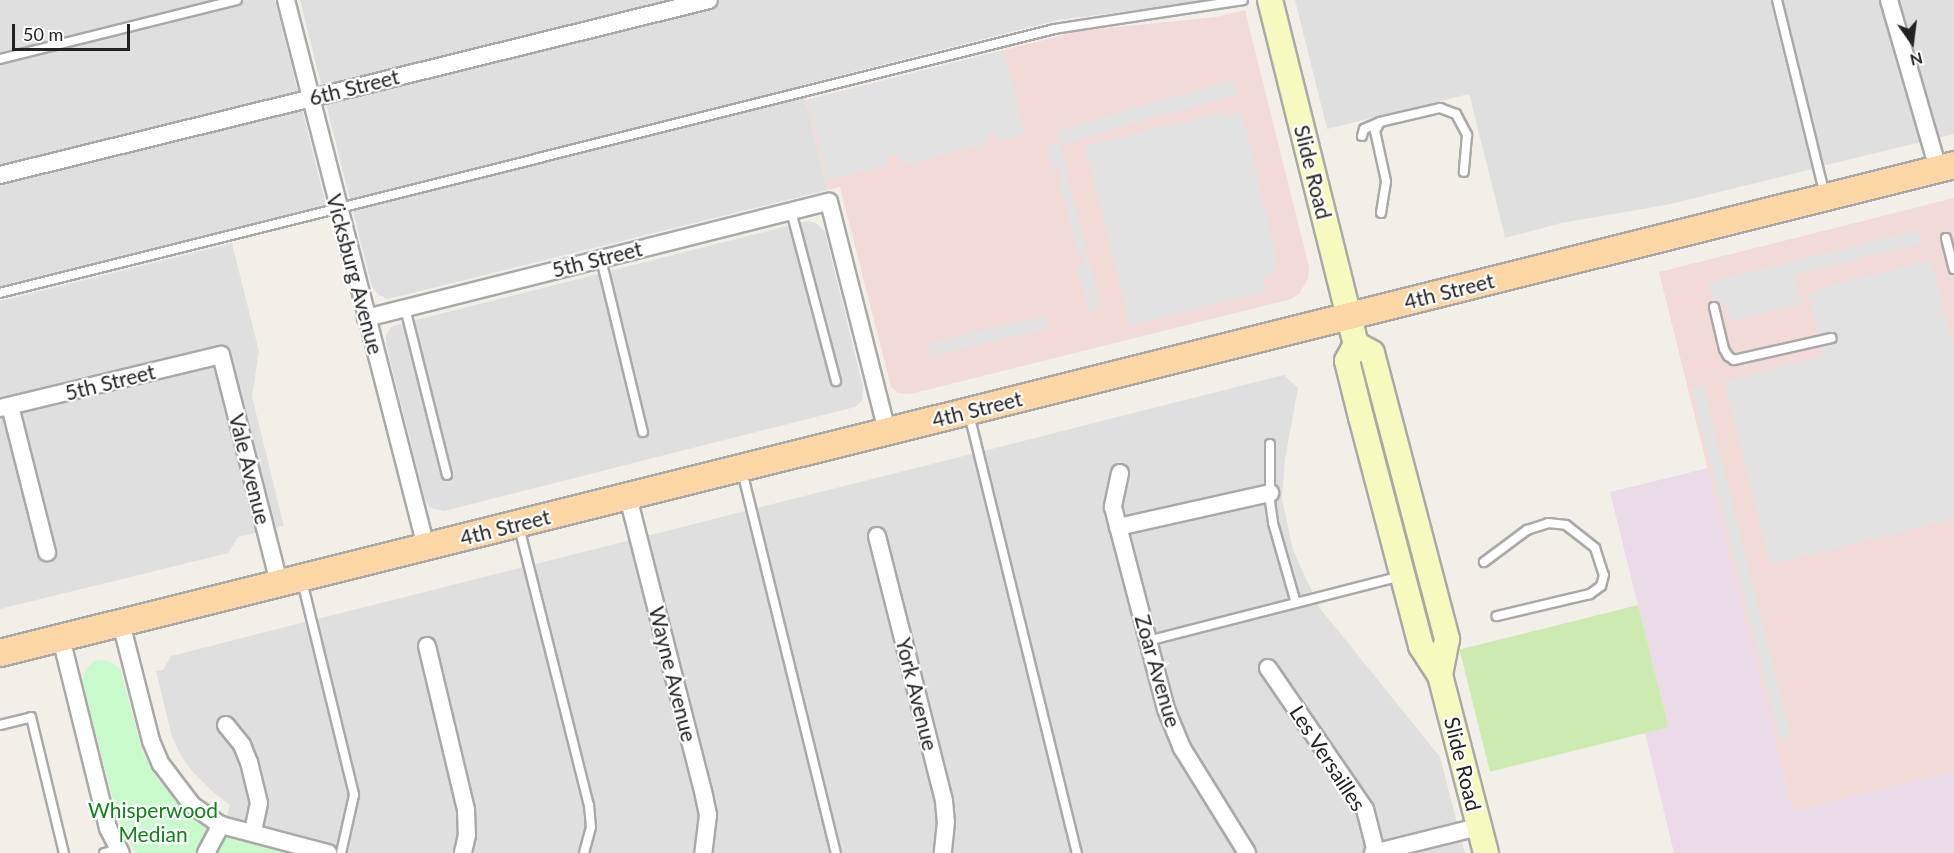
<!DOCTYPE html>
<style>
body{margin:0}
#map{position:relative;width:1954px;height:853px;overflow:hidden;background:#f2efe9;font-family:Lato,sans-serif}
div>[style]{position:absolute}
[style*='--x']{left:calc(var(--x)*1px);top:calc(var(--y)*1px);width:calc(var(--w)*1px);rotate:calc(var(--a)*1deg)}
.residential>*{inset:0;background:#e0dfdf}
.commercial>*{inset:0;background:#f2dad9}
.industrial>*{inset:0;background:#ebdbe8}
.grass>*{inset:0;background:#cdebb0;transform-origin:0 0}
.park>*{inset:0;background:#c8facc}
.parking>*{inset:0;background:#e2e2e2;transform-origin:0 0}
.roads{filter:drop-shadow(2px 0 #a9a9a9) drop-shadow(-2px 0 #a9a9a9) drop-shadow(0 2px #a9a9a9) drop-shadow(0 -2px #a9a9a9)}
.lane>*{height:8px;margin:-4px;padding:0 4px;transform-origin:4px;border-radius:4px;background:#fff}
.street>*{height:16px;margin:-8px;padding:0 8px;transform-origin:8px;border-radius:8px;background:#fff}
.secondary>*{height:24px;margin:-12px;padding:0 12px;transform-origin:12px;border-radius:12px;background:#f7fabf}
.primary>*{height:26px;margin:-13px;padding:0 13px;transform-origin:13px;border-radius:13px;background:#fcd6a4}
span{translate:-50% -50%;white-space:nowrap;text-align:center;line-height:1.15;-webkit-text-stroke:4.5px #fff;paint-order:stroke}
.street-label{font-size:21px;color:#222}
.park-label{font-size:21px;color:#0c8416}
.north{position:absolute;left:1882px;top:12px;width:60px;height:60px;-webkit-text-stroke:4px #fff;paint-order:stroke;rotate:166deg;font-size:16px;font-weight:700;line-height:24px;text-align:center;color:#222}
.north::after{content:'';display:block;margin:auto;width:21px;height:27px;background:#222;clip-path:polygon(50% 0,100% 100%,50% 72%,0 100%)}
.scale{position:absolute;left:12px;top:24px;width:118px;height:27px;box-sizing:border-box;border:3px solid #222;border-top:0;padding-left:8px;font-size:18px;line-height:21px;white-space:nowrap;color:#222;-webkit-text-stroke:4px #fff;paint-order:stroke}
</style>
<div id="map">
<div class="residential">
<i style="clip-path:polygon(0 0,275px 0,326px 205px,0 286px)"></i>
<i style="clip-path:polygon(300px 0,1215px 0,1058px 20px,802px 85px,828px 190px,388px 299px,379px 295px,372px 287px)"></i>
<i style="clip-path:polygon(1295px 0,1770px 0,1812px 169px,1666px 205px,1561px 223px,1505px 238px,1469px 94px,1327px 129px)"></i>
<i style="clip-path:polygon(1780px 0,1954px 0,1954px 134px,1822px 166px)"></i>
<i style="clip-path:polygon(807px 221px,816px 223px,825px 232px,863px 387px,862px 401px,855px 407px,444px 511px,431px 508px,425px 500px,386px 344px,386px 335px,392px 326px)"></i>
<i style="clip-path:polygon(232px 243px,259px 351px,252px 397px,284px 526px,238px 537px,228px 553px,0 609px,0 301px)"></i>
<i style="clip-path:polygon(1284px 375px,1298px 388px,1285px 459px,1282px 499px,1293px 550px,1319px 607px,1440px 757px,1465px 853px,216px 853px,230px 805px,212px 791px,193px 772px,181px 756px,172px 737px,156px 671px,163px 670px,171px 656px)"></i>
</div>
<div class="commercial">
<i style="clip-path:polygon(1245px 10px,1309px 267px,1308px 279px,1299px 294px,1291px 299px,910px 394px,898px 393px,891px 387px,840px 187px,828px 190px,806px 100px,1079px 31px,1216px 17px)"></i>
<i style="clip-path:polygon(1954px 198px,1954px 772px,1793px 812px,1659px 272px)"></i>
</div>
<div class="industrial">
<i style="clip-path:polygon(1708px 468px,1793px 812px,1954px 772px,1954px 853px,1674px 853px,1645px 733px,1668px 727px,1610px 492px)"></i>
</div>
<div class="grass">
<i style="left:1638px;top:605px;width:126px;height:184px;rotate:76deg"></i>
</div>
<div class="park">
<i style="clip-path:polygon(96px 660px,109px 661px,120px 669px,143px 753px,154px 774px,180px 807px,244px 842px,284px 853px,137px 853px,122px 833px,82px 681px,87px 668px)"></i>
</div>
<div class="parking">
<i style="clip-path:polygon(1004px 50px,1025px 134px,998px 141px,996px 135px,985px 137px,987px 144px,903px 165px,899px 154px,887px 156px,889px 165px,828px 180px,808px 100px)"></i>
<i style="left:1232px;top:80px;width:15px;height:183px;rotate:74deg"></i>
<i style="clip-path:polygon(1223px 112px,1224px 116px,1242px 112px,1278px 263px,1270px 275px,1263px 276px,1266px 291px,1130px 326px,1085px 146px)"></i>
<i style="clip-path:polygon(1059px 143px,1101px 308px,1089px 311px,1077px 266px,1084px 264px,1081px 253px,1077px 253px,1059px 180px,1062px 179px,1059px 167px,1052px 168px,1046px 146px)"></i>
<i style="clip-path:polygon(1918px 230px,1922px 243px,1795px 275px,1802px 304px,1732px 321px,1729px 310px,1712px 295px,1708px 282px)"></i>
<i style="clip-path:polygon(1931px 260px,1954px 349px,1954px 519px,1770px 565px,1724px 382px,1823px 356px,1808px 294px,1828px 286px)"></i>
<i style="left:1046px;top:316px;width:13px;height:121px;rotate:77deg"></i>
<i style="left:1703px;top:385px;width:363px;height:12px;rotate:76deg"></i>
</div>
<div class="roads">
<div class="lane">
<i style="--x:1777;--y:0;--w:201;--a:76.2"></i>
<i style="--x:0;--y:59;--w:244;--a:-14"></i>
<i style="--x:1362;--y:136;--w:7;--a:-74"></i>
<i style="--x:1364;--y:129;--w:17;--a:-24"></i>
<i style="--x:791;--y:211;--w:176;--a:75.2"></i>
<i style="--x:1381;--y:213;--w:32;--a:-81"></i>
<i style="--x:1386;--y:181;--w:51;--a:-102.4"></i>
<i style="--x:1375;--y:131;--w:10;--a:-61"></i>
<i style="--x:1380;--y:122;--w:62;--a:-13.1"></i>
<i style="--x:1440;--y:108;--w:17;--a:21"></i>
<i style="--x:1456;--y:114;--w:24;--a:62"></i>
<i style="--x:1467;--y:135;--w:37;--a:95"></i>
<i style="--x:1946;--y:238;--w:32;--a:76"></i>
<i style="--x:601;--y:259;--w:178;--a:76.4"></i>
<i style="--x:0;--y:293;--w:1087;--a:-14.06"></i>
<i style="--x:1054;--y:29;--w:191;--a:-8.7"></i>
<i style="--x:1714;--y:307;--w:43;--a:76.6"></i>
<i style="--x:1724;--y:349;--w:8;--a:60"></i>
<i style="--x:1728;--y:356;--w:7;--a:34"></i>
<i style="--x:1734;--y:360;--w:100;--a:-12.7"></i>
<i style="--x:405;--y:308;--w:172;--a:75.9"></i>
<i style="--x:969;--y:414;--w:452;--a:76.2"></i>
<i style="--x:1270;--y:444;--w:57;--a:90"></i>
<i style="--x:1270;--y:501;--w:22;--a:82"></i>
<i style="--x:1273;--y:523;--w:83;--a:74"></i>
<i style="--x:742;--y:471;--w:393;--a:76.2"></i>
<i style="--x:519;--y:527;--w:287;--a:75.9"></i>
<i style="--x:589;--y:805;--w:22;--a:85"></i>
<i style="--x:591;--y:827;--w:27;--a:105"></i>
<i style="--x:1484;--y:562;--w:54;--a:-36.7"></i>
<i style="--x:1527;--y:530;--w:22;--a:-18"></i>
<i style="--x:1548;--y:523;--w:18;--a:6"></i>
<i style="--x:1566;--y:525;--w:37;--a:38"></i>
<i style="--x:1595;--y:548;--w:28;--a:72"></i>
<i style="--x:1604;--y:575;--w:11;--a:105"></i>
<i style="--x:1601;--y:586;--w:14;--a:144"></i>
<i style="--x:1590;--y:594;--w:96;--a:166.7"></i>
<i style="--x:302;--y:581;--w:220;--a:76.3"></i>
<i style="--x:354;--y:795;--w:59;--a:102.6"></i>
<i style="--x:1148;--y:641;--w:261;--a:-14.4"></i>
<i style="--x:0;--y:725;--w:32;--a:-14"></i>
<i style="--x:31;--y:717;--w:140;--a:76.4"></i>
<i style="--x:104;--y:853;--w:16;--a:-15"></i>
</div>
<div class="street">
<i style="--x:286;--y:0;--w:565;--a:75.64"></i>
<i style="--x:1889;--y:0;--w:176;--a:73.8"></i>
<i style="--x:0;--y:175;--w:730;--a:-13.86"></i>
<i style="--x:366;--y:318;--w:477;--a:-14.1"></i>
<i style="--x:829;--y:202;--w:237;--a:75.8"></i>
<i style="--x:10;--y:406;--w:151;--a:75.8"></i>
<i style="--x:0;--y:408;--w:227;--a:-13.5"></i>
<i style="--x:221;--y:355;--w:235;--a:75.7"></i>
<i style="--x:1120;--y:473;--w:35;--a:102"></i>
<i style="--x:1113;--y:507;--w:209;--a:75.3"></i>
<i style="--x:1166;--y:709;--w:42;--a:67.7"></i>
<i style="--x:1182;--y:748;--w:123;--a:58.2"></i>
<i style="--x:628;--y:497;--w:309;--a:75.7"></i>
<i style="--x:704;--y:796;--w:19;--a:78"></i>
<i style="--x:708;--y:815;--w:38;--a:97"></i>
<i style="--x:1118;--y:527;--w:156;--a:-12.6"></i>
<i style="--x:877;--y:536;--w:273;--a:75.8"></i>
<i style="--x:944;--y:801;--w:21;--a:85"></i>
<i style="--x:946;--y:822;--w:31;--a:96"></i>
<i style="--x:121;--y:623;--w:122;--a:75.7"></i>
<i style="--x:151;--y:741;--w:25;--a:67"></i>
<i style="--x:161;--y:764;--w:51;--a:52.9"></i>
<i style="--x:192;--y:805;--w:35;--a:35"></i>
<i style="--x:221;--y:825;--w:111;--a:14.7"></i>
<i style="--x:61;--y:638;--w:196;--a:76.1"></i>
<i style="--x:108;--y:828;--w:28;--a:63"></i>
<i style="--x:427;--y:646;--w:169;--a:76.6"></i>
<i style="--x:466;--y:810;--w:25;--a:88"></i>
<i style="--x:467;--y:835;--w:18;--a:103"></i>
<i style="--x:1268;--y:668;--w:171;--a:55.5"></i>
<i style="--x:1365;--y:809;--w:44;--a:75.7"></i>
<i style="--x:226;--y:725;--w:26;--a:51"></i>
<i style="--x:242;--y:745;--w:18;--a:68"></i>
<i style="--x:249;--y:762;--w:42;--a:76.3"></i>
<i style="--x:259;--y:803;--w:30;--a:102"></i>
<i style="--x:206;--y:853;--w:32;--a:-62"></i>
<i style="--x:1373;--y:853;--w:108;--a:-13.9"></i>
</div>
<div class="secondary">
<i style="--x:1270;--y:0;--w:355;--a:76"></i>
<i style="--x:1356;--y:344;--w:19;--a:118"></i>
<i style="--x:1347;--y:361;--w:58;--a:76"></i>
<i style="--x:1361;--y:417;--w:237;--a:75.3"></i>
<i style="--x:1421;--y:646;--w:35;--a:57"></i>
<i style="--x:1440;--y:675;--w:184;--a:75.5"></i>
<i style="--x:1356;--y:344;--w:18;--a:29"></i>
<i style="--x:1372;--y:353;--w:296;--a:75.3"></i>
<i style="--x:1447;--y:639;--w:37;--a:101"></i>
</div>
<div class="primary">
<i style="--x:0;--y:653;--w:2014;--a:-14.02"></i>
</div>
</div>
<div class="street-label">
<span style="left:354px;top:87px;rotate:-14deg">6th Street</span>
<span style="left:1313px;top:172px;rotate:76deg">Slide Road</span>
<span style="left:597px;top:259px;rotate:-14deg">5th Street</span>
<span style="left:355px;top:274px;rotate:75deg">Vicksburg Avenue</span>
<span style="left:1449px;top:291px;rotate:-14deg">4th Street</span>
<span style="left:110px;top:382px;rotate:-14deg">5th Street</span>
<span style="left:977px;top:409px;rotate:-14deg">4th Street</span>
<span style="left:250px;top:469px;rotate:76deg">Vale Avenue</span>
<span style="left:505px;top:527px;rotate:-14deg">4th Street</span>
<span style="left:1158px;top:671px;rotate:74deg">Zoar Avenue</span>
<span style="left:673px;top:674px;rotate:76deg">Wayne Avenue</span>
<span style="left:917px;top:694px;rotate:76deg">York Avenue</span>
<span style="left:1328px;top:758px;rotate:57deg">Les Versailles</span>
<span style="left:1463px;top:764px;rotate:76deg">Slide Road</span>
</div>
<div class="park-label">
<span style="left:153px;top:822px">Whisperwood<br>Median</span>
</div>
<div class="north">N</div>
<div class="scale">50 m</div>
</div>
